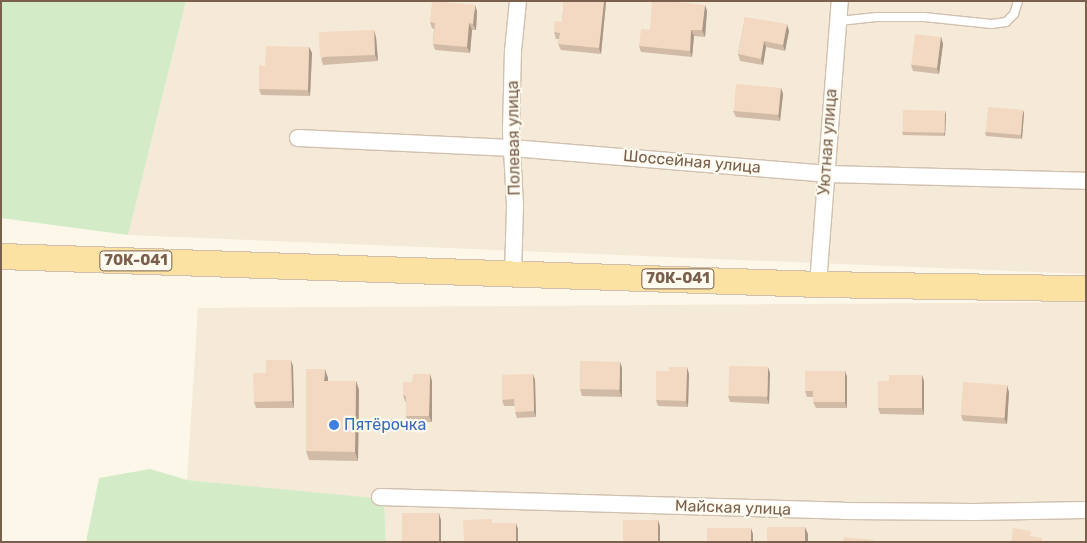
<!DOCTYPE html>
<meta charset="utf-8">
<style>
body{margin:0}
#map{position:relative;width:1087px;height:543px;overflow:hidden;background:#fdf7ea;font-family:Rubik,sans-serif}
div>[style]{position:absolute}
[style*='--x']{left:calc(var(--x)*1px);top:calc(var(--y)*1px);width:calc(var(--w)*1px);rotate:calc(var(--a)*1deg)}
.residential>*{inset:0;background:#f5ead8}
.green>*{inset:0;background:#d3ecc7}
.roads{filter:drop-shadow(1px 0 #d1c0ae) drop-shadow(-1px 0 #d1c0ae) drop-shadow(0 1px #d1c0ae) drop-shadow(0 -1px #d1c0ae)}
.lane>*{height:8px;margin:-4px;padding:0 4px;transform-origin:4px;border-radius:4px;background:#fff}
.street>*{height:16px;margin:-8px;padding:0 8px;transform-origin:8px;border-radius:8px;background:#fff}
.primary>*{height:25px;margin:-12.5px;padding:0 12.5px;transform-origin:12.5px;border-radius:12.5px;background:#fce2a2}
.wall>*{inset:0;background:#d1bba6}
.shaded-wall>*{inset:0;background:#aa9887}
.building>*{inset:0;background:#f3d9c1;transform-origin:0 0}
.dots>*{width:14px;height:14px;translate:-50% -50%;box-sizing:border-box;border:2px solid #fffbf1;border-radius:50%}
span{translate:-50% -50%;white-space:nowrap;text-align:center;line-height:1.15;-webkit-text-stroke:4.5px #fffbf1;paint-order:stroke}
.shield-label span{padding:1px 4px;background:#fffbf1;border:1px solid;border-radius:4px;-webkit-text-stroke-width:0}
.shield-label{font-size:15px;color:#7a604c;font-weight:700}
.street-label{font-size:16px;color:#7a604c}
.shop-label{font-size:16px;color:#366cbe}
.left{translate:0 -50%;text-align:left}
.frame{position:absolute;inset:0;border:2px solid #7a604c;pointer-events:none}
</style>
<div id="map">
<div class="residential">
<i style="clip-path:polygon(186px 1px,1086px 1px,1086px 274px,128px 235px)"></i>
<i style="clip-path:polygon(1086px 302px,1086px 542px,386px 542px,384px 500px,187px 480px,198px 308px)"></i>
</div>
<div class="green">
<i style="clip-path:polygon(1px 1px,186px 1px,128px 235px,1px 218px)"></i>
<i style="clip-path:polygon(150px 469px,187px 480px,384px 499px,386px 542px,86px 542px,99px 478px)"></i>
</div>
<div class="roads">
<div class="lane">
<i style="--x:839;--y:21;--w:38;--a:-6"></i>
<i style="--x:877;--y:17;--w:47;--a:0"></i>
<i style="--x:924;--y:17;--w:68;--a:5.9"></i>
<i style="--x:992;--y:24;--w:14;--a:-8"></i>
<i style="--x:1006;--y:22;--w:11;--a:-45"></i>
<i style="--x:1014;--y:14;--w:14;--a:-73"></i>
</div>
<div class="street">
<i style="--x:298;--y:138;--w:214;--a:2.7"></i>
<i style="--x:512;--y:148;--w:315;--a:4.7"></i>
<i style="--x:826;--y:174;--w:260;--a:1.5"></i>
<i style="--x:513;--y:274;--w:69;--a:-88.3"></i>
<i style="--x:515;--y:205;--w:74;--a:-93.1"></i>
<i style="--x:511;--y:131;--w:80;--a:-88.6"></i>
<i style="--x:513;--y:51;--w:50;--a:-84.3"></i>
<i style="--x:818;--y:284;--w:284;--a:-85.6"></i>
<i style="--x:380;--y:497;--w:464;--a:1.7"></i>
<i style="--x:844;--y:511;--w:131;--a:0.4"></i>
<i style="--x:975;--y:512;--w:111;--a:-1"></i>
</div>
<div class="primary">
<i style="--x:1;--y:256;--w:817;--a:1.96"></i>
<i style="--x:818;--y:284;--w:268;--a:0.9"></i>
</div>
</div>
<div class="wall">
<i style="clip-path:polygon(564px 1px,606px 1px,601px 54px,561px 50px,558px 44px,559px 39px,556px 39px,554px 32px,562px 22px)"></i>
<i style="clip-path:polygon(705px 5px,707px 11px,705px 37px,694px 36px,692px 57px,641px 52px,639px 46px,650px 30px)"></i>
<i style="clip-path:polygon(477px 11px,476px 30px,472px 30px,470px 53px,435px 50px,433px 44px,434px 29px,432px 28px,430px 22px)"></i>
<i style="clip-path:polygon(745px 17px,789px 31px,785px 51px,766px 47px,763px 65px,740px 61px,738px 54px)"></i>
<i style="clip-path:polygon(376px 37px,378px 61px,323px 65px,321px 58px)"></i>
<i style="clip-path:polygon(941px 37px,943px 44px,939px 74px,913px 71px,911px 65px)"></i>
<i style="clip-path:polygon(309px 47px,312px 53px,310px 96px,261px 95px,259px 89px)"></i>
<i style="clip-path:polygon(781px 88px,783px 94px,780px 121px,736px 117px,733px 111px)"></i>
<i style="clip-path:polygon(945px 111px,946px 115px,945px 136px,903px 135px,902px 132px)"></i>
<i style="clip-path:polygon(1024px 113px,1022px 139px,986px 136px,985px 132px)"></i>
<i style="clip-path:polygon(620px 362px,622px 368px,622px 397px,582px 396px,580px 389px)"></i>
<i style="clip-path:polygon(293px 366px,294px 408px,256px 408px,254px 402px,266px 373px)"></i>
<i style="clip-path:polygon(845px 371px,847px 377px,847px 408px,816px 408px,813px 402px,813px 397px,807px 397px,805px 391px)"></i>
<i style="clip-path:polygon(770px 373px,769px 404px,730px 402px,728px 396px)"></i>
<i style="clip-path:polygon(533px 374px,535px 380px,536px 417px,517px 418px,515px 412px,515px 406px,504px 406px,502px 400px)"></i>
<i style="clip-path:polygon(689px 374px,688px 407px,658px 406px,656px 400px)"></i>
<i style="clip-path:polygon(328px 378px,328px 381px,356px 381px,359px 390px,358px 461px,309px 460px,306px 451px)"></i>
<i style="clip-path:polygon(432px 381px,432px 422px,408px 422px,406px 416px,406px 402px,405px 401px,403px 395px)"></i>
<i style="clip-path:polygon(924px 381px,924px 415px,880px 414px,878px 408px)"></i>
<i style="clip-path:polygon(1009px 392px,1007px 424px,963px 421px,961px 415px)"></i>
</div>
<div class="shaded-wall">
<i style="clip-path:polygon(604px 1px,606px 1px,606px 3px,601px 54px,599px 48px)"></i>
<i style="clip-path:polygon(475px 5px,477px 11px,476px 30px,473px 24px)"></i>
<i style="clip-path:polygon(705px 5px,707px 11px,705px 37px,702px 30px)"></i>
<i style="clip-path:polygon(469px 23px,472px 30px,470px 53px,467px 47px)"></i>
<i style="clip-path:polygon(787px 24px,789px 31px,785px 51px,783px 45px)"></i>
<i style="clip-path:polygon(374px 30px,376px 37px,378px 61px,375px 55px)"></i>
<i style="clip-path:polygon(691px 30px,694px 36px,692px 57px,690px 51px)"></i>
<i style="clip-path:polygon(941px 37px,943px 44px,939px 74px,937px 68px)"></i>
<i style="clip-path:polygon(764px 41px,766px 47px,763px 65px,761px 59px)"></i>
<i style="clip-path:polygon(309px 47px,312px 53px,310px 96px,308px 90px)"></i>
<i style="clip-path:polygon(781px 88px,783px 94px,780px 121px,778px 115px)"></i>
<i style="clip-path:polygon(1023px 110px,1024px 113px,1022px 139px,1021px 136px)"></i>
<i style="clip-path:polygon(945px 111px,946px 115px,945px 136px,944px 133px)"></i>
<i style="clip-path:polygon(291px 360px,293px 366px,294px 408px,292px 401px)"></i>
<i style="clip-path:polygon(620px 362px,622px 368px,622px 397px,619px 390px)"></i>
<i style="clip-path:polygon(687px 367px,689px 374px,688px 407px,686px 401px)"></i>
<i style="clip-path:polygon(768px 367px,770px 373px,769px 404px,767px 398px)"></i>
<i style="clip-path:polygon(325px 369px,328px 378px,328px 390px,324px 381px)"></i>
<i style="clip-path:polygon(845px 371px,847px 377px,847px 408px,845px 402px)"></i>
<i style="clip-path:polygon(430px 374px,432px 381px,432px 422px,429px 416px)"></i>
<i style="clip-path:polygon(533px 374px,535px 380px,536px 417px,534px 411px)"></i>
<i style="clip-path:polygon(922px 375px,924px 381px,924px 415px,922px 408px)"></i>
<i style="clip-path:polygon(356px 381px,359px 390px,358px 461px,355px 452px)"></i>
<i style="clip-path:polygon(1007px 385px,1009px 392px,1007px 424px,1004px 418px)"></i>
<i style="clip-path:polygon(439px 513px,441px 520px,441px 542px,439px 542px)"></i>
<i style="clip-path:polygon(658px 520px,660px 526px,660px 542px,658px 542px)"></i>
<i style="clip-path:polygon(516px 523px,518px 529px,518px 542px,516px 542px)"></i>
<i style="clip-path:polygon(805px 527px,808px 534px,808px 542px,805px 542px)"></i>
<i style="clip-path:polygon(751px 528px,753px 534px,753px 542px,751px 542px)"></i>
</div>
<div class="building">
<i style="clip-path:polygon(432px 1px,475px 5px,473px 24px,469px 23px,467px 47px,433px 44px,435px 23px,430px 22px)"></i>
<i style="clip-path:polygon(564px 1px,604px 1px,599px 48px,558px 44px,560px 33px,554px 32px,555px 21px,562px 22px)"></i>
<i style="clip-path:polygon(652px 1px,667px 1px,705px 5px,702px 30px,691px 30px,690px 51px,639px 46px,641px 29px,650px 30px)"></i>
<i style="clip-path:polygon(745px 17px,787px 24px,783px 45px,764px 41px,761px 59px,738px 54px)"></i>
<i style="left:374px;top:30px;width:25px;height:55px;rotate:88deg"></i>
<i style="left:915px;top:34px;width:26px;height:31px;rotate:7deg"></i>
<i style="clip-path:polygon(266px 46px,309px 47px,308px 90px,259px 89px,259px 65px,265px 66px)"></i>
<i style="left:736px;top:84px;width:45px;height:27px;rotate:5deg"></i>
<i style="left:988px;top:107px;width:35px;height:25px;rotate:5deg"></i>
<i style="left:903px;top:110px;width:42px;height:22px;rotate:1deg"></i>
<i style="clip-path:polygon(266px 360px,291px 360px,292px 401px,254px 402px,253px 373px,266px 373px)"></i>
<i style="left:580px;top:361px;width:40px;height:28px;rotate:1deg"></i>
<i style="left:729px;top:366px;width:39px;height:30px;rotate:1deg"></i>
<i style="clip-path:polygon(669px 367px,687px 367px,686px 401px,656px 400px,656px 371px,669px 371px)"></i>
<i style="clip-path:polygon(306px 369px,325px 369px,324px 381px,356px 381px,355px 452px,306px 451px)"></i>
<i style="clip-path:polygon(805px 371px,845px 371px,845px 402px,813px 402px,813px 391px,805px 391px)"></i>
<i style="clip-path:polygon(413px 374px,430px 374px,429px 416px,406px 416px,406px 396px,403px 395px,403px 382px,412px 382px)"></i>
<i style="clip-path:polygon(533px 374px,534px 411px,515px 412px,514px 399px,502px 400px,502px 375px)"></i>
<i style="clip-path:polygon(889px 375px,922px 375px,922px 408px,878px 408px,878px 381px,889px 381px)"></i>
<i style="left:963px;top:382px;width:44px;height:33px;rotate:4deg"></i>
<i style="left:402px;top:513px;width:37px;height:29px"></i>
<i style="clip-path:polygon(492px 519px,492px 523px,516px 523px,516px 542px,464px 542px,463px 520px)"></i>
<i style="left:623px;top:520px;width:35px;height:22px"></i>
<i style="left:767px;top:527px;width:38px;height:15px"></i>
<i style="left:707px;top:528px;width:44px;height:14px"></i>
<i style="clip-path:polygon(1013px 528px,1031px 531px,1030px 536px,1042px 538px,1042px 542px,1011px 542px)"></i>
<i style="clip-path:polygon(844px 537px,874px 540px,873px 542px,843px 542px)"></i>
</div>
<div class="dots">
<i style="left:334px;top:425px;background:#3f7fe0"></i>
</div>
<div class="shield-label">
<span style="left:136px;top:261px">70К-041</span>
<span style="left:678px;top:279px">70К-041</span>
</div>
<div class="street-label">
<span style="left:514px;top:138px;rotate:-91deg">Полевая улица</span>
<span style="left:828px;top:142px;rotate:-86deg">Уютная улица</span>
<span style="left:692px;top:162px;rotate:5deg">Шоссейная улица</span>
<span style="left:733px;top:508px;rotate:2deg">Майская улица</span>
</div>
<div class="shop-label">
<span class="left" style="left:344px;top:425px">Пятёрочка</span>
</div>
<div class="frame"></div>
</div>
